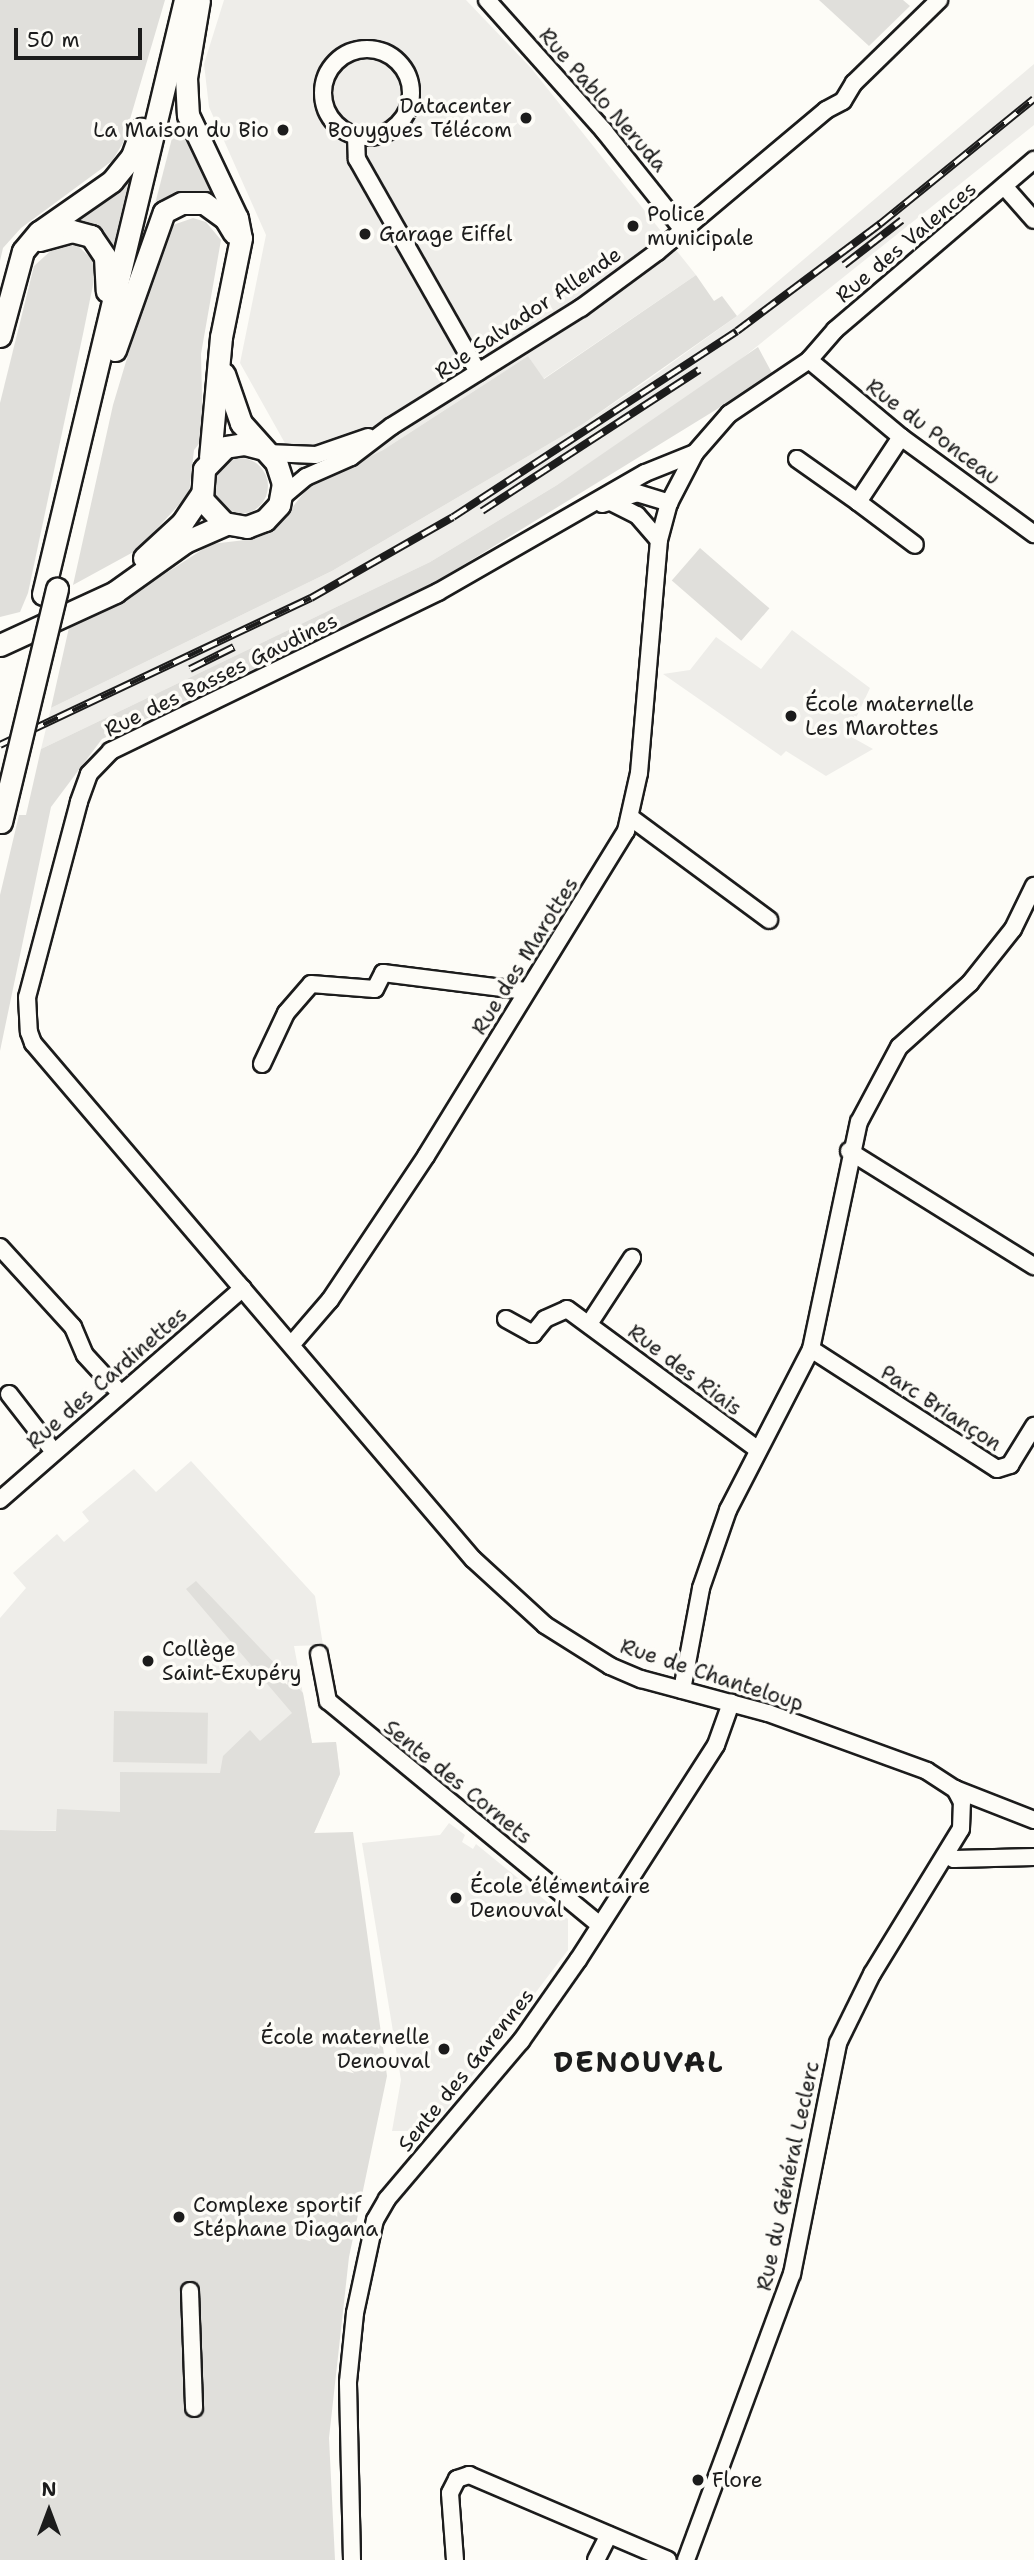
<!DOCTYPE html>
<meta charset="utf-8">
<style>
body{margin:0}
#map{position:relative;width:1034px;height:2560px;overflow:hidden;background:#fdfcf7;font-family:"Shantell Sans",sans-serif}
div>[style]{position:absolute}
[style*='--x']{left:calc(var(--x)*1px);top:calc(var(--y)*1px);width:calc(var(--w)*1px);rotate:calc(var(--a)*1deg)}
.built>*{inset:0;background:#eeede9}
.green>*{inset:0;background:#e0dfdb;transform-origin:0 0}
.round{border-radius:50%}
.roads{filter:drop-shadow(2px 0 #1c1c1c) drop-shadow(-2px 0 #1c1c1c) drop-shadow(0 2px #1c1c1c) drop-shadow(0 -2px #1c1c1c)}
.minor>*{height:16px;margin:-8px;padding:0 8px;transform-origin:8px;border-radius:8px;background:#fdfcf7}
.minor>.ring{margin:-8px;padding:0;box-sizing:content-box;background:none;border:16px solid #fdfcf7;border-radius:50%}
.major>*{height:21px;margin:-10.5px;padding:0 10.5px;transform-origin:10.5px;border-radius:10.5px;background:#fdfcf7}
.rail>*{height:8px;margin-top:-4px;transform-origin:0;background:repeating-linear-gradient(90deg,#fdfcf7 0 16px,#1c1c1c 0 32px);box-sizing:border-box;border-block:2px solid #1c1c1c}
.bridges{filter:drop-shadow(2px 0 #1c1c1c) drop-shadow(-2px 0 #1c1c1c) drop-shadow(0 2px #1c1c1c) drop-shadow(0 -2px #1c1c1c)}
.major-bridge>*{height:21px;margin:-10.5px;padding:0 10.5px;transform-origin:10.5px;border-radius:10.5px;background:#fdfcf7}
.dots>*{width:19px;height:19px;translate:-50% -50%;box-sizing:border-box;border:4px solid #fdfcf7;border-radius:50%}
span{translate:-50% -50%;white-space:nowrap;text-align:center;line-height:1.15;-webkit-text-stroke:7px #fdfcf7;paint-order:stroke}
.street-label{font-size:21px;color:#1c1c1c}
.poi-label{font-size:21px;color:#1c1c1c}
.right{translate:-100% -50%;text-align:right}
.left{translate:0 -50%;text-align:left}
.district-label{font-size:28px;color:#1c1c1c;font-weight:700;letter-spacing:2px}
.north{position:absolute;left:14px;top:2476px;width:70px;height:70px;-webkit-text-stroke:5px #fdfcf7;paint-order:stroke;rotate:0deg;font-size:19px;font-weight:700;line-height:28px;text-align:center;color:#1c1c1c}
.north::after{content:'';display:block;margin:auto;width:24px;height:32px;background:#1c1c1c;clip-path:polygon(50% 0,100% 100%,50% 72%,0 100%)}
.scale{position:absolute;left:14px;top:28px;width:128px;height:32px;box-sizing:border-box;border:4px solid #1c1c1c;border-top:0;padding-left:9px;font-size:21px;line-height:24px;white-space:nowrap;color:#1c1c1c;-webkit-text-stroke:5px #fdfcf7;paint-order:stroke}
</style>
<div id="map">
<div class="built">
<i style="clip-path:polygon(224px 0,466px 0,531px 68px,696px 275px,543px 379px,528px 356px,383px 450px,309px 486px,240px 363px,266px 235px,209px 107px,204px 64px)"></i>
<i style="clip-path:polygon(1034px 64px,1034px 125px,726px 371px,557px 485px,430px 562px,41px 749px,51px 708px,332px 571px,583px 424px,648px 380px,737px 316px)"></i>
<i style="clip-path:polygon(792px 630px,870px 688px,848px 735px,873px 749px,826px 776px,786px 751px,781px 756px,663px 674px,690px 670px,716px 637px,761px 669px)"></i>
<i style="clip-path:polygon(191px 1461px,315px 1596px,323px 1645px,294px 1646px,312px 1743px,336px 1742px,340px 1774px,314px 1833px,0 1830px,0 1618px,26px 1588px,13px 1573px,57px 1534px,64px 1542px,89px 1521px,82px 1512px,134px 1469px,156px 1492px)"></i>
<i style="clip-path:polygon(449px 1823px,465px 1835px,462px 1842px,473px 1849px,476px 1844px,568px 1919px,568px 1950px,430px 2131px,392px 2131px,401px 2080px,362px 1843px,440px 1835px)"></i>
</div>
<div class="green">
<i style="clip-path:polygon(0 0,165px 0,123px 143px,112px 161px,21px 228px,3px 248px,0 261px)"></i>
<i style="clip-path:polygon(819px 0,903px 0,910px 6px,869px 46px)"></i>
<i style="clip-path:polygon(179px 111px,215px 196px,157px 208px,155px 204px)"></i>
<i style="clip-path:polygon(132px 167px,113px 250px,110px 252px,68px 224px)"></i>
<i style="clip-path:polygon(193px 218px,206px 222px,221px 240px,201px 354px,203px 439px,194px 450px,189px 494px,137px 550px,73px 585px,113px 405px,163px 238px,173px 225px)"></i>
<i style="clip-path:polygon(77px 245px,93px 260px,95px 275px,83px 334px,28px 593px,20px 612px,0 617px,0 403px,34px 266px,56px 246px)"></i>
<i style="clip-path:polygon(696px 275px,714px 301px,722px 296px,737px 316px,583px 424px,332px 571px,51px 708px,70px 623px,132px 595px,211px 544px,254px 539px,274px 531px,309px 486px,383px 450px,528px 356px,544px 379px)"></i>
<i style="clip-path:polygon(758px 347px,772px 373px,753px 387px,413px 596px,102px 739px,51px 807px,0 1051px,0 895px,19px 815px,26px 815px,41px 749px,430px 562px,557px 485px)"></i>
<i class="round" style="left:212px;top:458px;width:56px;height:56px"></i>
<i style="left:700px;top:548px;width:92px;height:43px;rotate:41deg"></i>
<i style="clip-path:polygon(196px 1581px,303px 1693px,312px 1743px,336px 1742px,340px 1774px,314px 1833px,353px 1832px,387px 2076px,349px 2257px,329px 2438px,335px 2560px,0 2560px,0 1830px,56px 1831px,57px 1809px,120px 1812px,120px 1772px,220px 1773px,223px 1756px,250px 1730px,260px 1741px,292px 1713px,186px 1589px)"></i>
<i style="left:114px;top:1711px;width:94px;height:51px;rotate:1deg"></i>
</div>
<div class="roads">
<div class="minor">
<i style="--x:487;--y:0;--w:176;--a:48.2"></i>
<i style="--x:604;--y:131;--w:127;--a:51.4"></i>
<i class="ring" style="left:323px;top:49px;width:72px;height:72px"></i>
<i style="--x:356;--y:136;--w:23;--a:88"></i>
<i style="--x:357;--y:159;--w:245;--a:60.4"></i>
<i style="--x:1004;--y:186;--w:45;--a:48.6"></i>
<i style="--x:809;--y:360;--w:120;--a:39.9"></i>
<i style="--x:901;--y:437;--w:165;--a:36.1"></i>
<i style="--x:901;--y:437;--w:78;--a:123.5"></i>
<i style="--x:858;--y:502;--w:71;--a:37"></i>
<i style="--x:267;--y:453;--w:49;--a:2.3"></i>
<i style="--x:316;--y:455;--w:55;--a:-19.1"></i>
<i style="--x:695;--y:453;--w:54;--a:158.2"></i>
<i style="--x:645;--y:473;--w:239;--a:150.1"></i>
<i style="--x:438;--y:592;--w:364;--a:154.1"></i>
<i style="--x:111;--y:751;--w:32;--a:134"></i>
<i style="--x:89;--y:774;--w:30;--a:110"></i>
<i style="--x:79;--y:802;--w:202;--a:104.9"></i>
<i style="--x:27;--y:997;--w:35;--a:87"></i>
<i style="--x:29;--y:1032;--w:12;--a:70"></i>
<i style="--x:33;--y:1043;--w:678;--a:49.55"></i>
<i style="--x:473;--y:1559;--w:98;--a:42.5"></i>
<i style="--x:545;--y:1625;--w:77;--a:32.2"></i>
<i style="--x:610;--y:1666;--w:34;--a:23"></i>
<i style="--x:641;--y:1679;--w:131;--a:15"></i>
<i style="--x:768;--y:1713;--w:169;--a:20"></i>
<i style="--x:927;--y:1771;--w:33;--a:33"></i>
<i style="--x:955;--y:1789;--w:85;--a:21.4"></i>
<i style="--x:797;--y:459;--w:75;--a:35.2"></i>
<i style="--x:282;--y:497;--w:31;--a:-40"></i>
<i style="--x:306;--y:477;--w:49;--a:-24"></i>
<i style="--x:351;--y:457;--w:51;--a:-37.1"></i>
<i style="--x:392;--y:426;--w:223;--a:-32"></i>
<i style="--x:581;--y:308;--w:94;--a:-36.4"></i>
<i style="--x:657;--y:252;--w:221;--a:-40"></i>
<i style="--x:826;--y:110;--w:19;--a:-28"></i>
<i style="--x:843;--y:101;--w:21;--a:-59"></i>
<i style="--x:854;--y:83;--w:119;--a:-44.3"></i>
<i style="--x:611;--y:502;--w:29;--a:27"></i>
<i style="--x:637;--y:515;--w:33;--a:49"></i>
<i style="--x:602;--y:504;--w:37;--a:-17"></i>
<i style="--x:637;--y:493;--w:34;--a:17"></i>
<i style="--x:630;--y:817;--w:173;--a:36.5"></i>
<i style="--x:262;--y:1064;--w:56;--a:-64.8"></i>
<i style="--x:286;--y:1013;--w:38;--a:-49"></i>
<i style="--x:311;--y:984;--w:64;--a:4.5"></i>
<i style="--x:375;--y:989;--w:18;--a:-63"></i>
<i style="--x:383;--y:973;--w:144;--a:7.2"></i>
<i style="--x:849;--y:1151;--w:218;--a:31.9"></i>
<i style="--x:0;--y:1247;--w:108;--a:47.6"></i>
<i style="--x:73;--y:1327;--w:30;--a:67"></i>
<i style="--x:85;--y:1355;--w:53;--a:47.3"></i>
<i style="--x:506;--y:1319;--w:31;--a:29"></i>
<i style="--x:533;--y:1334;--w:19;--a:-51"></i>
<i style="--x:545;--y:1319;--w:24;--a:-24"></i>
<i style="--x:567;--y:1309;--w:236;--a:36.4"></i>
<i style="--x:589;--y:1324;--w:79;--a:-56.9"></i>
<i style="--x:292;--y:1344;--w:58;--a:-49.2"></i>
<i style="--x:330;--y:1300;--w:173;--a:-56.3"></i>
<i style="--x:426;--y:1156;--w:382;--a:-58.4"></i>
<i style="--x:626;--y:831;--w:59;--a:-77.4"></i>
<i style="--x:639;--y:773;--w:234;--a:-85.1"></i>
<i style="--x:659;--y:540;--w:38;--a:-75"></i>
<i style="--x:669;--y:503;--w:56;--a:-62.5"></i>
<i style="--x:695;--y:453;--w:52;--a:-48.9"></i>
<i style="--x:729;--y:414;--w:97;--a:-34"></i>
<i style="--x:809;--y:360;--w:40;--a:-49"></i>
<i style="--x:835;--y:330;--w:262;--a:-40.5"></i>
<i style="--x:811;--y:1349;--w:221;--a:32.8"></i>
<i style="--x:997;--y:1469;--w:14;--a:-17"></i>
<i style="--x:1010;--y:1465;--w:46;--a:-58.4"></i>
<i style="--x:9;--y:1394;--w:73;--a:52.2"></i>
<i style="--x:0;--y:1500;--w:322;--a:-41.1"></i>
<i style="--x:319;--y:1654;--w:48;--a:79.2"></i>
<i style="--x:328;--y:1701;--w:352;--a:39.5"></i>
<i style="--x:682;--y:1690;--w:104;--a:-79.4"></i>
<i style="--x:701;--y:1588;--w:83;--a:-70.9"></i>
<i style="--x:728;--y:1510;--w:181;--a:-62.7"></i>
<i style="--x:811;--y:1349;--w:232;--a:-78.1"></i>
<i style="--x:859;--y:1122;--w:85;--a:-61.9"></i>
<i style="--x:899;--y:1047;--w:96;--a:-42"></i>
<i style="--x:970;--y:983;--w:69;--a:-51.5"></i>
<i style="--x:1013;--y:929;--w:48;--a:-64"></i>
<i style="--x:946;--y:1855;--w:9;--a:27"></i>
<i style="--x:954;--y:1859;--w:80;--a:-1.4"></i>
<i style="--x:190;--y:2291;--w:117;--a:88"></i>
<i style="--x:352;--y:2560;--w:178;--a:-91.3"></i>
<i style="--x:348;--y:2382;--w:69;--a:-84.2"></i>
<i style="--x:355;--y:2313;--w:95;--a:-77.9"></i>
<i style="--x:375;--y:2220;--w:24;--a:-60"></i>
<i style="--x:387;--y:2199;--w:207;--a:-49.7"></i>
<i style="--x:521;--y:2041;--w:99;--a:-54.9"></i>
<i style="--x:578;--y:1960;--w:255;--a:-57.3"></i>
<i style="--x:716;--y:1745;--w:45;--a:-70.3"></i>
<i style="--x:455;--y:2560;--w:67;--a:-94.3"></i>
<i style="--x:450;--y:2493;--w:16;--a:-63"></i>
<i style="--x:457;--y:2479;--w:13;--a:-18"></i>
<i style="--x:469;--y:2475;--w:216;--a:23.1"></i>
<i style="--x:596;--y:2560;--w:28;--a:-63"></i>
<i style="--x:686;--y:2560;--w:305;--a:-69.7"></i>
<i style="--x:792;--y:2274;--w:236;--a:-78.7"></i>
<i style="--x:838;--y:2043;--w:77;--a:-63.8"></i>
<i style="--x:872;--y:1974;--w:170;--a:-58.5"></i>
<i style="--x:961;--y:1829;--w:27;--a:-88"></i>
<i style="--x:962;--y:1802;--w:15;--a:-118"></i>
</div>
<div class="major">
<i style="--x:199;--y:0;--w:79;--a:99.5"></i>
<i style="--x:186;--y:78;--w:37;--a:87"></i>
<i style="--x:188;--y:115;--w:114;--a:64.6"></i>
<i style="--x:237;--y:218;--w:20;--a:79"></i>
<i style="--x:241;--y:238;--w:101;--a:101.4"></i>
<i style="--x:221;--y:337;--w:121;--a:95.2"></i>
<i style="--x:39;--y:240;--w:34;--a:-15"></i>
<i style="--x:72;--y:231;--w:20;--a:15"></i>
<i style="--x:91;--y:236;--w:25;--a:56"></i>
<i style="--x:105;--y:257;--w:34;--a:87"></i>
<i style="--x:0;--y:336;--w:88;--a:-74.9"></i>
<i style="--x:23;--y:251;--w:25;--a:-50"></i>
<i style="--x:39;--y:232;--w:89;--a:-34.9"></i>
<i style="--x:112;--y:181;--w:32;--a:-51"></i>
<i style="--x:132;--y:156;--w:29;--a:-70"></i>
<i style="--x:115;--y:350;--w:146;--a:-70.5"></i>
<i style="--x:164;--y:212;--w:20;--a:-27"></i>
<i style="--x:182;--y:203;--w:22;--a:0"></i>
<i style="--x:204;--y:203;--w:26;--a:36"></i>
<i style="--x:225;--y:218;--w:17;--a:59"></i>
<i style="--x:224;--y:374;--w:52;--a:70.9"></i>
<i style="--x:241;--y:423;--w:52;--a:48.1"></i>
<i style="--x:276;--y:462;--w:22;--a:72"></i>
<i style="--x:283;--y:483;--w:22;--a:100"></i>
<i style="--x:279;--y:505;--w:21;--a:133"></i>
<i style="--x:265;--y:520;--w:19;--a:159"></i>
<i style="--x:247;--y:527;--w:23;--a:-170"></i>
<i style="--x:224;--y:523;--w:33;--a:-133"></i>
<i style="--x:202;--y:499;--w:30;--a:-86"></i>
<i style="--x:204;--y:469;--w:30;--a:-46"></i>
<i style="--x:225;--y:447;--w:20;--a:-9"></i>
<i style="--x:245;--y:444;--w:16;--a:15"></i>
<i style="--x:144;--y:558;--w:52;--a:-42.6"></i>
<i style="--x:182;--y:523;--w:34;--a:-56"></i>
<i style="--x:43;--y:594;--w:611;--a:-76.56"></i>
<i style="--x:0;--y:645;--w:127;--a:-24.7"></i>
<i style="--x:115;--y:592;--w:86;--a:-35.5"></i>
<i style="--x:185;--y:542;--w:45;--a:-23.7"></i>
</div>
</div>
<div class="rail">
<i style="--x:844;--y:265;--w:73;--a:-37.8"></i>
<i style="--x:482;--y:511;--w:259;--a:-33"></i>
<i style="--x:190;--y:669;--w:49;--a:-26.6"></i>
<i style="--x:0;--y:745;--w:344;--a:-25.3"></i>
<i style="--x:311;--y:598;--w:163;--a:-29.7"></i>
<i style="--x:453;--y:517;--w:339;--a:-33.2"></i>
<i style="--x:737;--y:331;--w:179;--a:-36.8"></i>
<i style="--x:880;--y:224;--w:198;--a:-39.1"></i>
</div>
<div class="bridges">
<div class="major-bridge">
<i style="--x:1;--y:822;--w:240;--a:-76.5"></i>
</div>
</div>
<div class="dots">
<i style="left:526px;top:118px;background:#1c1c1c"></i>
<i style="left:283px;top:130px;background:#1c1c1c"></i>
<i style="left:633px;top:226px;background:#1c1c1c"></i>
<i style="left:365px;top:234px;background:#1c1c1c"></i>
<i style="left:791px;top:716px;background:#1c1c1c"></i>
<i style="left:148px;top:1661px;background:#1c1c1c"></i>
<i style="left:456px;top:1898px;background:#1c1c1c"></i>
<i style="left:444px;top:2049px;background:#1c1c1c"></i>
<i style="left:179px;top:2217px;background:#1c1c1c"></i>
<i style="left:698px;top:2480px;background:#1c1c1c"></i>
</div>
<div class="street-label">
<span style="left:603px;top:100px;rotate:49deg">Rue Pablo Neruda</span>
<span style="left:906px;top:242px;rotate:-40deg">Rue des Valences</span>
<span style="left:528px;top:313px;rotate:-34deg">Rue Salvador Allende</span>
<span style="left:933px;top:432px;rotate:37deg">Rue du Ponceau</span>
<span style="left:221px;top:675px;rotate:-26deg">Rue des Basses Gaudines</span>
<span style="left:525px;top:956px;rotate:-58deg">Rue des Marottes</span>
<span style="left:685px;top:1370px;rotate:37deg">Rue des Riais</span>
<span style="left:107px;top:1378px;rotate:-41deg">Rue des Cardinettes</span>
<span style="left:941px;top:1408px;rotate:33deg">Parc Briançon</span>
<span style="left:712px;top:1675px;rotate:18deg">Rue de Chanteloup</span>
<span style="left:458px;top:1782px;rotate:39deg">Sente des Cornets</span>
<span style="left:466px;top:2070px;rotate:-51deg">Sente des Garennes</span>
<span style="left:788px;top:2176px;rotate:-78deg">Rue du Général Leclerc</span>
</div>
<div class="poi-label">
<span class="right" style="left:512px;top:118px">Datacenter<br>Bouygues Télécom</span>
<span class="right" style="left:269px;top:130px">La Maison du Bio</span>
<span class="left" style="left:647px;top:226px">Police<br>municipale</span>
<span class="left" style="left:379px;top:234px">Garage Eiffel</span>
<span class="left" style="left:805px;top:716px">École maternelle<br>Les Marottes</span>
<span class="left" style="left:162px;top:1661px">Collège<br>Saint-Exupéry</span>
<span class="left" style="left:470px;top:1898px">École élémentaire<br>Denouval</span>
<span class="right" style="left:430px;top:2049px">École maternelle<br>Denouval</span>
<span class="left" style="left:193px;top:2217px">Complexe sportif<br>Stéphane Diagana</span>
<span class="left" style="left:712px;top:2480px">Flore</span>
</div>
<div class="district-label">
<span style="left:639px;top:2062px">DENOUVAL</span>
</div>
<div class="north">N</div>
<div class="scale">50 m</div>
</div>
